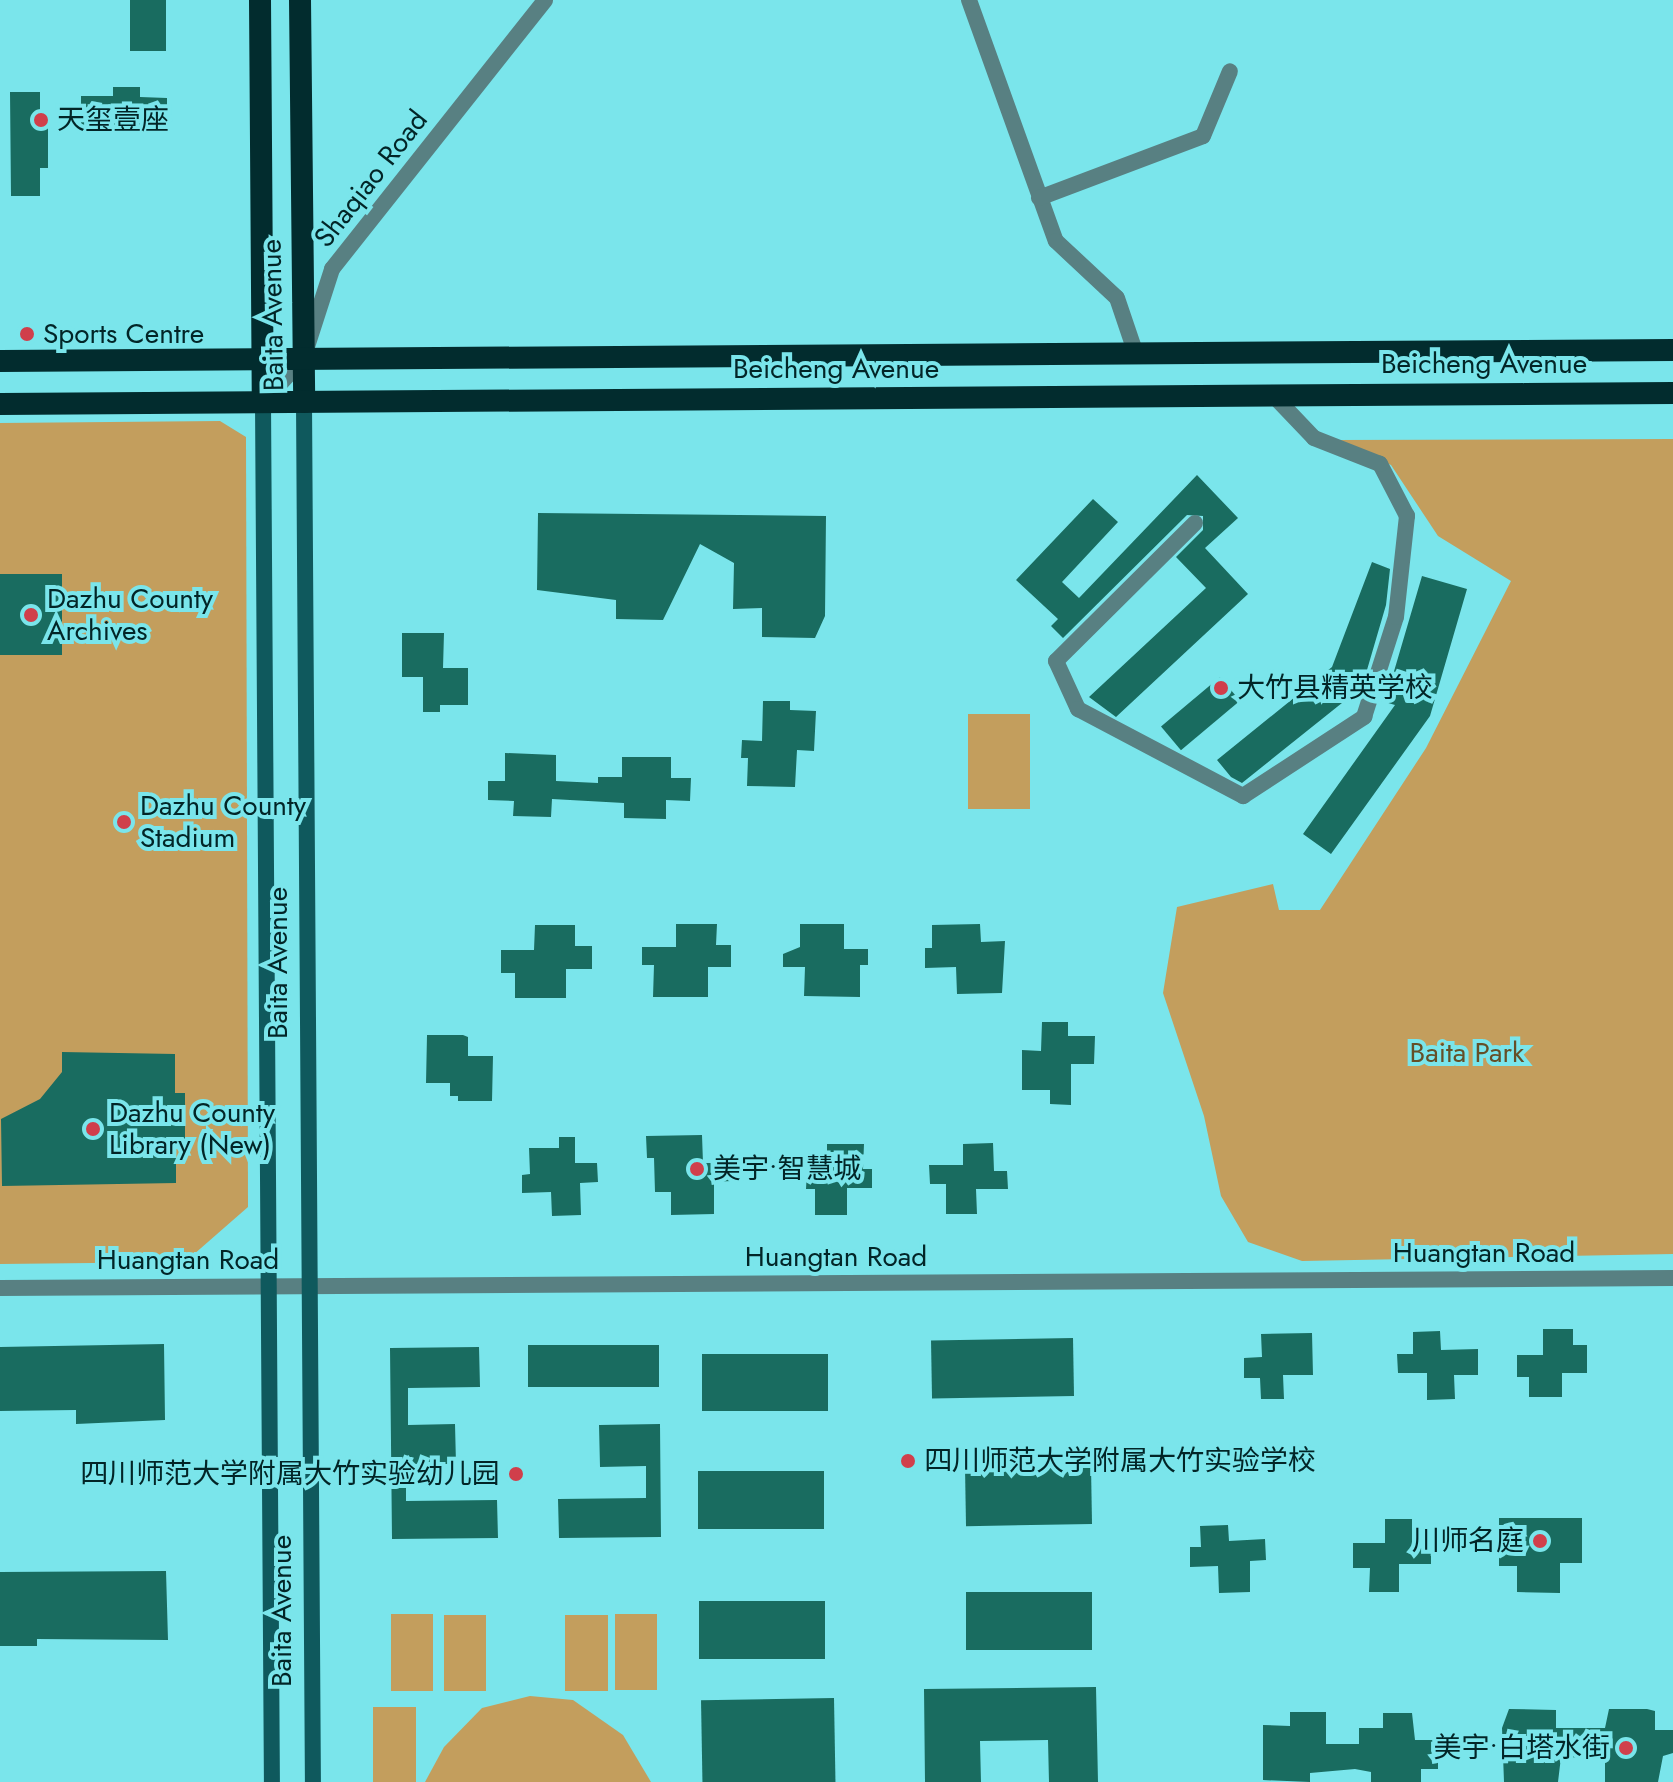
<!DOCTYPE html>
<meta charset="utf-8">
<style>
body{margin:0}
#map{position:relative;width:1673px;height:1782px;overflow:hidden;background:#7ae5eb;font-family:Jost,"Noto Sans SC",sans-serif}
div>[style]{position:absolute}
[style*='--x']{left:calc(var(--x)*1px);top:calc(var(--y)*1px);width:calc(var(--w)*1px);rotate:calc(var(--a)*1deg)}
.green>*{inset:0;background:#c39e5d;transform-origin:0 0}
.building>*{inset:0;background:#196c60;transform-origin:0 0}
.minor>*{height:16px;margin:-8px;padding:0 8px;transform-origin:8px;border-radius:8px;background:#588082}
.tertiary>*{height:16px;margin:-8px;padding:0 8px;transform-origin:8px;border-radius:8px;background:#588082}
.secondary>*{height:16px;margin:-8px;padding:0 8px;transform-origin:8px;border-radius:8px;background:#0f595d}
.trunk>*{height:22px;margin:-11px;padding:0 11px;transform-origin:11px;border-radius:11px;background:#022c2e}
.dots>*{width:22px;height:22px;translate:-50% -50%;box-sizing:border-box;border:4px solid #7ae5eb;border-radius:50%}
span{translate:-50% -50%;white-space:nowrap;text-align:center;line-height:1.15;-webkit-text-stroke:8px #7ae5eb;paint-order:stroke}
.poi-label{font-size:28px;color:#022527}
.left{translate:0 -50%;text-align:left}
.right{translate:-100% -50%;text-align:right}
.street-label{font-size:28px;color:#022527}
.park-label{font-size:28px;color:#654f27}
</style>
<div id="map">
<div class="green">
<i style="clip-path:polygon(220px 421px,246px 437px,248px 1207px,185px 1262px,0 1264px,0 423px)"></i>
<i style="clip-path:polygon(1673px 439px,1673px 1254px,1302px 1261px,1248px 1242px,1221px 1196px,1204px 1116px,1163px 993px,1177px 907px,1273px 884px,1279px 910px,1320px 910px,1426px 748px,1511px 581px,1438px 536px,1391px 465px,1335px 440px)"></i>
<i style="left:968px;top:714px;width:62px;height:95px"></i>
<i style="left:391px;top:1614px;width:42px;height:77px"></i>
<i style="left:615px;top:1614px;width:42px;height:76px"></i>
<i style="left:444px;top:1615px;width:42px;height:76px"></i>
<i style="left:565px;top:1615px;width:43px;height:76px"></i>
<i style="clip-path:polygon(530px 1696px,573px 1700px,623px 1735px,651px 1782px,425px 1782px,444px 1747px,482px 1708px)"></i>
<i style="left:373px;top:1707px;width:43px;height:75px"></i>
</div>
<div class="building">
<i style="left:130px;top:0;width:36px;height:51px"></i>
<i style="clip-path:polygon(113px 87px,140px 87px,140px 97px,167px 98px,167px 128px,81px 128px,81px 96px,113px 96px)"></i>
<i style="clip-path:polygon(10px 92px,40px 92px,40px 118px,48px 118px,48px 168px,40px 168px,40px 196px,11px 196px)"></i>
<i style="clip-path:polygon(1197px 475px,1238px 518px,1205px 548px,1248px 594px,1116px 717px,1089px 697px,1206px 588px,1176px 557px,1203px 530px,1203px 516px,1187px 515px,1063px 638px,1051px 626px,1058px 619px,1016px 580px,1093px 499px,1118px 522px,1062px 582px,1079px 598px)"></i>
<i style="clip-path:polygon(538px 513px,826px 516px,825px 616px,815px 638px,762px 637px,762px 608px,733px 609px,734px 563px,700px 544px,663px 620px,616px 619px,616px 600px,537px 590px)"></i>
<i style="clip-path:polygon(1372px 562px,1390px 569px,1386px 605px,1362px 687px,1242px 783px,1231px 777px,1217px 760px,1332px 667px)"></i>
<i style="left:0;top:574px;width:62px;height:81px"></i>
<i style="clip-path:polygon(1422px 576px,1467px 589px,1430px 716px,1331px 854px,1303px 834px,1395px 705px,1385px 702px)"></i>
<i style="clip-path:polygon(402px 633px,444px 633px,443px 668px,468px 668px,468px 705px,440px 705px,440px 712px,423px 712px,423px 677px,402px 677px)"></i>
<i style="left:1220px;top:677px;width:31px;height:77px;rotate:50deg"></i>
<i style="clip-path:polygon(763px 701px,790px 701px,790px 710px,816px 711px,814px 751px,797px 750px,795px 787px,747px 786px,748px 758px,741px 758px,742px 740px,762px 741px)"></i>
<i style="clip-path:polygon(505px 753px,556px 755px,556px 781px,598px 783px,598px 777px,622px 777px,622px 757px,671px 757px,671px 778px,691px 778px,690px 801px,666px 800px,666px 819px,624px 818px,624px 803px,552px 799px,551px 817px,513px 816px,514px 801px,488px 800px,488px 781px,505px 781px)"></i>
<i style="clip-path:polygon(676px 924px,717px 924px,716px 945px,731px 945px,731px 967px,708px 967px,708px 997px,653px 997px,654px 965px,642px 965px,642px 947px,676px 947px)"></i>
<i style="clip-path:polygon(800px 924px,844px 924px,844px 949px,868px 949px,868px 965px,860px 965px,860px 997px,804px 996px,805px 967px,783px 967px,783px 954px,800px 947px)"></i>
<i style="clip-path:polygon(980px 924px,981px 942px,1005px 941px,1002px 993px,957px 994px,956px 967px,925px 968px,925px 948px,932px 948px,932px 925px)"></i>
<i style="clip-path:polygon(535px 925px,575px 925px,575px 946px,592px 946px,592px 969px,566px 969px,566px 998px,515px 998px,515px 973px,501px 973px,501px 950px,534px 950px)"></i>
<i style="clip-path:polygon(1042px 1022px,1068px 1022px,1068px 1036px,1095px 1036px,1094px 1064px,1071px 1064px,1071px 1105px,1050px 1104px,1050px 1090px,1022px 1090px,1022px 1050px,1041px 1051px)"></i>
<i style="clip-path:polygon(427px 1035px,463px 1035px,468px 1037px,468px 1056px,493px 1056px,492px 1101px,458px 1101px,458px 1096px,450px 1096px,450px 1083px,426px 1083px)"></i>
<i style="clip-path:polygon(62px 1052px,175px 1054px,175px 1093px,185px 1093px,185px 1139px,176px 1142px,176px 1183px,2px 1186px,1px 1119px,40px 1099px,62px 1072px)"></i>
<i style="clip-path:polygon(702px 1135px,703px 1163px,731px 1163px,731px 1181px,714px 1182px,714px 1214px,671px 1215px,671px 1192px,655px 1192px,654px 1158px,647px 1158px,646px 1136px)"></i>
<i style="clip-path:polygon(559px 1137px,575px 1137px,575px 1163px,597px 1163px,598px 1182px,580px 1183px,581px 1215px,552px 1216px,551px 1192px,522px 1193px,522px 1175px,530px 1174px,529px 1148px,559px 1148px)"></i>
<i style="clip-path:polygon(993px 1143px,994px 1171px,1007px 1171px,1008px 1189px,976px 1189px,977px 1214px,946px 1214px,946px 1184px,930px 1184px,929px 1165px,963px 1165px,963px 1144px)"></i>
<i style="clip-path:polygon(827px 1144px,864px 1144px,863px 1169px,872px 1169px,872px 1188px,847px 1188px,847px 1215px,815px 1215px,815px 1189px,806px 1189px,807px 1170px,827px 1170px)"></i>
<i style="clip-path:polygon(1543px 1329px,1573px 1329px,1573px 1345px,1587px 1345px,1587px 1373px,1562px 1373px,1562px 1397px,1529px 1397px,1529px 1377px,1517px 1377px,1517px 1355px,1543px 1355px)"></i>
<i style="clip-path:polygon(1440px 1331px,1441px 1350px,1478px 1349px,1478px 1375px,1454px 1375px,1455px 1399px,1427px 1400px,1427px 1373px,1398px 1373px,1397px 1354px,1413px 1354px,1413px 1332px)"></i>
<i style="clip-path:polygon(1312px 1333px,1313px 1375px,1283px 1375px,1284px 1399px,1261px 1399px,1260px 1378px,1244px 1378px,1244px 1358px,1262px 1357px,1261px 1334px)"></i>
<i style="left:1073px;top:1338px;width:58px;height:142px;rotate:89deg"></i>
<i style="clip-path:polygon(164px 1344px,165px 1420px,76px 1424px,76px 1410px,0 1411px,0 1347px)"></i>
<i style="left:659px;top:1345px;width:42px;height:131px;rotate:90deg"></i>
<i style="clip-path:polygon(479px 1347px,480px 1387px,408px 1388px,408px 1425px,455px 1424px,456px 1464px,406px 1464px,406px 1501px,497px 1500px,498px 1538px,392px 1539px,390px 1348px)"></i>
<i style="left:828px;top:1354px;width:57px;height:126px;rotate:90deg"></i>
<i style="clip-path:polygon(660px 1424px,661px 1537px,559px 1538px,558px 1499px,646px 1498px,646px 1466px,600px 1467px,599px 1425px)"></i>
<i style="left:1091px;top:1466px;width:58px;height:126px;rotate:89deg"></i>
<i style="left:824px;top:1471px;width:58px;height:126px;rotate:90deg"></i>
<i style="clip-path:polygon(1499px 1518px,1582px 1518px,1582px 1563px,1560px 1563px,1560px 1593px,1517px 1592px,1517px 1566px,1499px 1566px)"></i>
<i style="clip-path:polygon(1385px 1519px,1412px 1519px,1412px 1543px,1431px 1543px,1431px 1564px,1399px 1564px,1399px 1592px,1369px 1592px,1370px 1568px,1353px 1568px,1353px 1543px,1385px 1543px)"></i>
<i style="clip-path:polygon(1228px 1525px,1229px 1541px,1265px 1539px,1266px 1560px,1250px 1561px,1250px 1592px,1219px 1593px,1218px 1566px,1190px 1567px,1190px 1547px,1201px 1547px,1200px 1526px)"></i>
<i style="clip-path:polygon(166px 1571px,168px 1640px,37px 1639px,37px 1646px,0 1646px,0 1572px)"></i>
<i style="left:1092px;top:1592px;width:58px;height:126px;rotate:90deg"></i>
<i style="left:825px;top:1601px;width:58px;height:126px;rotate:90deg"></i>
<i style="clip-path:polygon(1096px 1687px,1098px 1782px,1049px 1782px,1048px 1740px,980px 1741px,981px 1782px,925px 1782px,924px 1689px)"></i>
<i style="left:834px;top:1698px;width:84px;height:133px;rotate:89deg"></i>
<i style="clip-path:polygon(1509px 1709px,1556px 1710px,1556px 1728px,1605px 1728px,1609px 1709px,1647px 1709px,1655px 1711px,1655px 1730px,1673px 1730px,1673px 1753px,1663px 1756px,1658px 1782px,1605px 1782px,1605px 1758px,1561px 1757px,1558px 1782px,1504px 1782px,1502px 1728px)"></i>
<i style="clip-path:polygon(1290px 1712px,1326px 1712px,1326px 1744px,1359px 1744px,1359px 1728px,1383px 1728px,1383px 1713px,1412px 1713px,1415px 1740px,1438px 1740px,1438px 1769px,1421px 1769px,1421px 1782px,1371px 1782px,1371px 1772px,1355px 1769px,1310px 1773px,1310px 1782px,1263px 1780px,1263px 1725px,1290px 1726px)"></i>
</div>
<div class="minor">
<i style="--x:969;--y:0;--w:256;--a:70.2"></i>
<i style="--x:1056;--y:241;--w:83;--a:43.1"></i>
<i style="--x:1117;--y:298;--w:59;--a:71.3"></i>
<i style="--x:1039;--y:198;--w:175;--a:-20.7"></i>
<i style="--x:1203;--y:136;--w:70;--a:-67.4"></i>
<i style="--x:1195;--y:523;--w:196;--a:135.2"></i>
<i style="--x:1056;--y:661;--w:53;--a:65.4"></i>
<i style="--x:1078;--y:709;--w:187;--a:27.8"></i>
<i style="--x:1243;--y:796;--w:145;--a:-33.1"></i>
<i style="--x:1364;--y:717;--w:105;--a:-72.3"></i>
<i style="--x:1396;--y:617;--w:102;--a:-83.8"></i>
<i style="--x:1407;--y:516;--w:59;--a:-117.4"></i>
<i style="--x:1380;--y:464;--w:71;--a:-158.5"></i>
<i style="--x:1314;--y:438;--w:58;--a:-133.6"></i>
</div>
<div class="tertiary">
<i style="--x:263;--y:402;--w:59;--a:-47.1"></i>
<i style="--x:303;--y:359;--w:95;--a:-72.1"></i>
<i style="--x:332;--y:269;--w:343;--a:-51.6"></i>
<i style="--x:0;--y:1288;--w:1673;--a:-0.34"></i>
</div>
<div class="secondary">
<i style="--x:263;--y:402;--w:1380;--a:89.63"></i>
<i style="--x:304;--y:402;--w:1380;--a:89.63"></i>
</div>
<div class="trunk">
<i style="--x:260;--y:0;--w:402;--a:89.6"></i>
<i style="--x:300;--y:0;--w:402;--a:89.4"></i>
<i style="--x:0;--y:361;--w:1673;--a:-0.38"></i>
<i style="--x:0;--y:404;--w:1673;--a:-0.38"></i>
</div>
<div class="dots">
<i style="left:41px;top:120px;background:#d03f4b"></i>
<i style="left:27px;top:334px;background:#d03f4b"></i>
<i style="left:31px;top:615px;background:#d03f4b"></i>
<i style="left:1221px;top:688px;background:#d03f4b"></i>
<i style="left:124px;top:822px;background:#d03f4b"></i>
<i style="left:93px;top:1129px;background:#d03f4b"></i>
<i style="left:697px;top:1169px;background:#d03f4b"></i>
<i style="left:908px;top:1461px;background:#d03f4b"></i>
<i style="left:516px;top:1474px;background:#d03f4b"></i>
<i style="left:1540px;top:1541px;background:#d03f4b"></i>
<i style="left:1626px;top:1748px;background:#d03f4b"></i>
</div>
<div class="poi-label">
<span class="left" style="left:57px;top:120px">天玺壹座</span>
<span class="left" style="left:43px;top:334px">Sports Centre</span>
<span class="left" style="left:47px;top:615px">Dazhu County<br>Archives</span>
<span class="left" style="left:1237px;top:688px">大竹县精英学校</span>
<span class="left" style="left:140px;top:822px">Dazhu County<br>Stadium</span>
<span class="left" style="left:109px;top:1129px">Dazhu County<br>Library (New)</span>
<span class="left" style="left:713px;top:1169px">美宇•智慧城</span>
<span class="left" style="left:924px;top:1461px">四川师范大学附属大竹实验学校</span>
<span class="right" style="left:500px;top:1474px">四川师范大学附属大竹实验幼儿园</span>
<span class="right" style="left:1524px;top:1541px">川师名庭</span>
<span class="right" style="left:1610px;top:1748px">美宇•白塔水街</span>
</div>
<div class="street-label">
<span style="left:371px;top:179px;rotate:-52deg">Shaqiao Road</span>
<span style="left:273px;top:315px;rotate:-91deg">Baita Avenue</span>
<span style="left:1484px;top:364px">Beicheng Avenue</span>
<span style="left:836px;top:369px">Beicheng Avenue</span>
<span style="left:278px;top:963px;rotate:-90deg">Baita Avenue</span>
<span style="left:1484px;top:1253px">Huangtan Road</span>
<span style="left:836px;top:1257px">Huangtan Road</span>
<span style="left:188px;top:1260px">Huangtan Road</span>
<span style="left:282px;top:1611px;rotate:-90deg">Baita Avenue</span>
</div>
<div class="park-label">
<span style="left:1467px;top:1053px">Baita Park</span>
</div>
</div>
